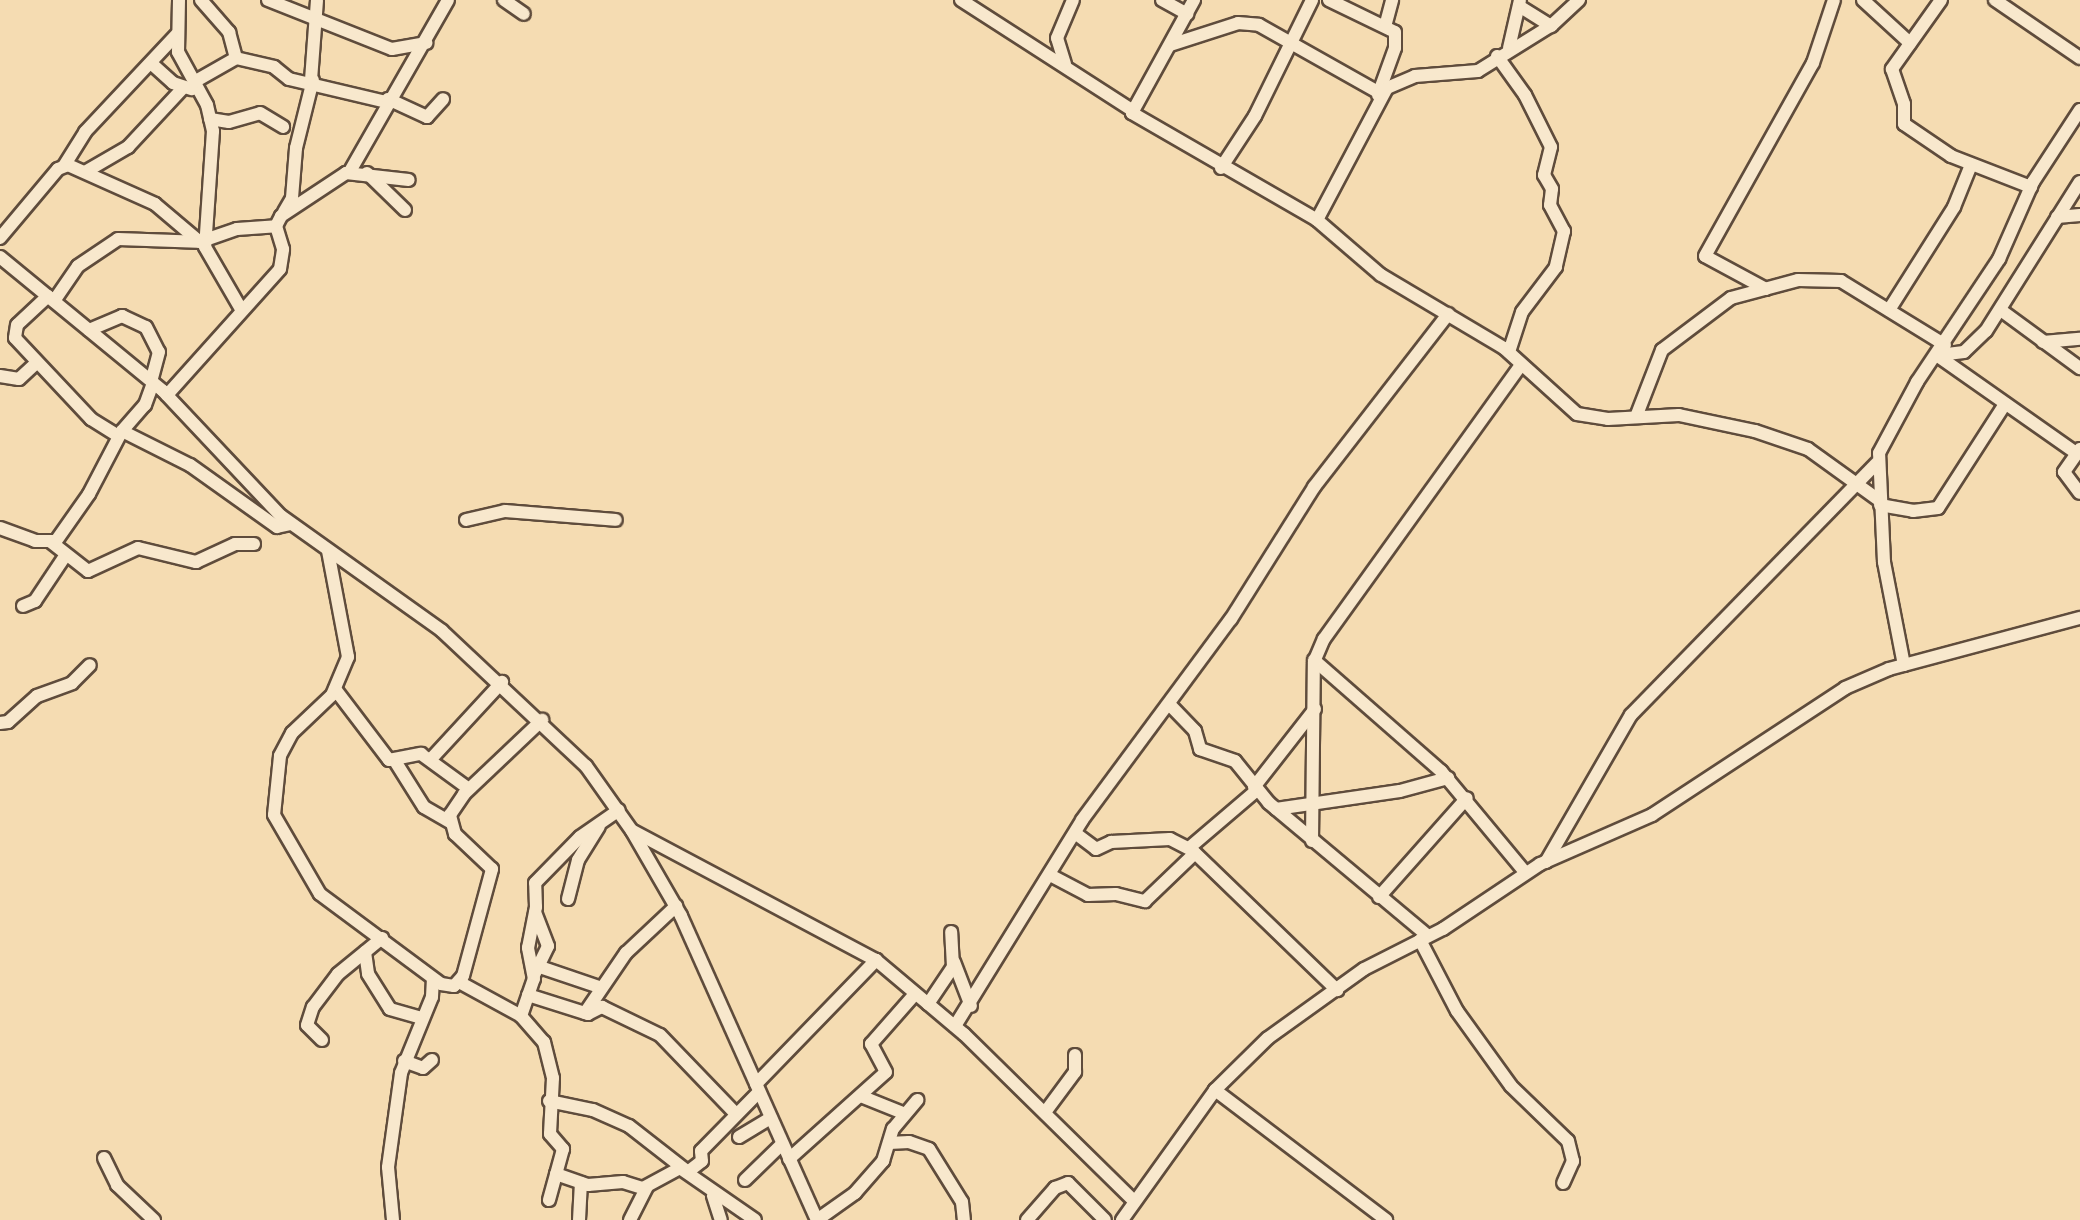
<!DOCTYPE html>
<style>
body{margin:0}
#map{position:relative;width:2080px;height:1220px;overflow:hidden;background:#f5dcb2;font-family:Cardo,serif}
div>[style]{position:absolute}
[style*='--x']{left:calc(var(--x)*1px);top:calc(var(--y)*1px);width:calc(var(--w)*1px);rotate:calc(var(--a)*1deg)}
.roads{filter:drop-shadow(2px 0 #5f4c3c) drop-shadow(-2px 0 #5f4c3c) drop-shadow(0 2px #5f4c3c) drop-shadow(0 -2px #5f4c3c)}
.minor>*{height:12px;margin:-6px;padding:0 6px;transform-origin:6px;border-radius:6px;background:#f8e8cd}
span{translate:-50% -50%;white-space:nowrap;text-align:center;line-height:1.15;-webkit-text-stroke:6px #f8e8cd;paint-order:stroke}
</style>
<div id="map">
<div class="roads">
<div class="minor">
<i style="--x:179;--y:0;--w:52;--a:91.1"></i>
<i style="--x:178;--y:52;--w:60;--a:61.3"></i>
<i style="--x:207;--y:105;--w:27;--a:77"></i>
<i style="--x:213;--y:131;--w:116;--a:93.9"></i>
<i style="--x:205;--y:247;--w:72;--a:59.9"></i>
<i style="--x:201;--y:0;--w:43;--a:48.8"></i>
<i style="--x:229;--y:32;--w:27;--a:75"></i>
<i style="--x:236;--y:58;--w:39;--a:13"></i>
<i style="--x:274;--y:67;--w:19;--a:39"></i>
<i style="--x:289;--y:79;--w:100;--a:13.3"></i>
<i style="--x:268;--y:0;--w:133;--a:21.6"></i>
<i style="--x:392;--y:49;--w:35;--a:-10"></i>
<i style="--x:504;--y:0;--w:24;--a:35"></i>
<i style="--x:961;--y:0;--w:205;--a:32.8"></i>
<i style="--x:1162;--y:0;--w:29;--a:29"></i>
<i style="--x:1194;--y:0;--w:129;--a:118.8"></i>
<i style="--x:1132;--y:113;--w:214;--a:30"></i>
<i style="--x:1317;--y:220;--w:84;--a:40.7"></i>
<i style="--x:1381;--y:275;--w:143;--a:30.7"></i>
<i style="--x:1504;--y:348;--w:98;--a:42.1"></i>
<i style="--x:1577;--y:414;--w:31;--a:9"></i>
<i style="--x:1608;--y:419;--w:71;--a:-3.2"></i>
<i style="--x:1679;--y:415;--w:78;--a:11.9"></i>
<i style="--x:1755;--y:431;--w:56;--a:18.8"></i>
<i style="--x:1808;--y:449;--w:87;--a:35.7"></i>
<i style="--x:1329;--y:0;--w:73;--a:25.9"></i>
<i style="--x:1395;--y:32;--w:16;--a:90"></i>
<i style="--x:1395;--y:48;--w:50;--a:109.9"></i>
<i style="--x:1863;--y:0;--w:64;--a:42.5"></i>
<i style="--x:1941;--y:0;--w:85;--a:125.4"></i>
<i style="--x:1892;--y:69;--w:37;--a:71"></i>
<i style="--x:1904;--y:104;--w:20;--a:90"></i>
<i style="--x:1904;--y:124;--w:57;--a:34.2"></i>
<i style="--x:1951;--y:156;--w:86;--a:21.2"></i>
<i style="--x:1995;--y:0;--w:103;--a:34.3"></i>
<i style="--x:1519;--y:6;--w:38;--a:32"></i>
<i style="--x:1386;--y:23;--w:24;--a:-75"></i>
<i style="--x:1170;--y:45;--w:71;--a:-17.9"></i>
<i style="--x:1238;--y:23;--w:21;--a:5"></i>
<i style="--x:1259;--y:25;--w:137;--a:29.4"></i>
<i style="--x:1509;--y:48;--w:49;--a:-77.1"></i>
<i style="--x:1497;--y:56;--w:48;--a:54.3"></i>
<i style="--x:1525;--y:95;--w:58;--a:63.4"></i>
<i style="--x:1551;--y:147;--w:29;--a:104"></i>
<i style="--x:1544;--y:175;--w:16;--a:60"></i>
<i style="--x:1552;--y:189;--w:16;--a:97"></i>
<i style="--x:1550;--y:205;--w:30;--a:62"></i>
<i style="--x:1564;--y:231;--w:37;--a:103"></i>
<i style="--x:1556;--y:267;--w:56;--a:127.1"></i>
<i style="--x:1522;--y:312;--w:42;--a:108"></i>
<i style="--x:152;--y:64;--w:28;--a:42"></i>
<i style="--x:173;--y:83;--w:20;--a:18"></i>
<i style="--x:1065;--y:64;--w:27;--a:-107"></i>
<i style="--x:1057;--y:38;--w:41;--a:-67.2"></i>
<i style="--x:311;--y:80;--w:80;--a:-85.7"></i>
<i style="--x:194;--y:82;--w:48;--a:-29.7"></i>
<i style="--x:388;--y:99;--w:43;--a:24.8"></i>
<i style="--x:427;--y:117;--w:24;--a:-48"></i>
<i style="--x:210;--y:119;--w:19;--a:9"></i>
<i style="--x:229;--y:122;--w:32;--a:-16"></i>
<i style="--x:260;--y:113;--w:27;--a:31"></i>
<i style="--x:64;--y:166;--w:40;--a:-58"></i>
<i style="--x:85;--y:132;--w:134;--a:-46.8"></i>
<i style="--x:1221;--y:168;--w:62;--a:-56.8"></i>
<i style="--x:1255;--y:116;--w:129;--a:-63.8"></i>
<i style="--x:85;--y:172;--w:50;--a:-30.2"></i>
<i style="--x:128;--y:147;--w:82;--a:-47"></i>
<i style="--x:349;--y:173;--w:199;--a:-60.2"></i>
<i style="--x:367;--y:173;--w:53;--a:44.2"></i>
<i style="--x:284;--y:212;--w:16;--a:-60"></i>
<i style="--x:292;--y:198;--w:50;--a:-85.4"></i>
<i style="--x:296;--y:148;--w:70;--a:-76"></i>
<i style="--x:2057;--y:217;--w:23;--a:-5"></i>
<i style="--x:1317;--y:220;--w:149;--a:-62.1"></i>
<i style="--x:1387;--y:88;--w:30;--a:-23"></i>
<i style="--x:1415;--y:76;--w:63;--a:-4.5"></i>
<i style="--x:1478;--y:71;--w:87;--a:-31.9"></i>
<i style="--x:1552;--y:25;--w:37;--a:-43"></i>
<i style="--x:0;--y:238;--w:90;--a:-50"></i>
<i style="--x:58;--y:169;--w:11;--a:-22"></i>
<i style="--x:68;--y:165;--w:95;--a:24.1"></i>
<i style="--x:155;--y:204;--w:59;--a:40.2"></i>
<i style="--x:205;--y:240;--w:34;--a:-19"></i>
<i style="--x:237;--y:229;--w:39;--a:-4"></i>
<i style="--x:0;--y:257;--w:211;--a:39.4"></i>
<i style="--x:163;--y:391;--w:172;--a:46.7"></i>
<i style="--x:281;--y:516;--w:198;--a:35.5"></i>
<i style="--x:442;--y:631;--w:197;--a:43.2"></i>
<i style="--x:586;--y:766;--w:80;--a:54.7"></i>
<i style="--x:632;--y:831;--w:98;--a:60"></i>
<i style="--x:681;--y:916;--w:333;--a:65.9"></i>
<i style="--x:1766;--y:289;--w:69;--a:-151.6"></i>
<i style="--x:1705;--y:256;--w:221;--a:-60.8"></i>
<i style="--x:1813;--y:63;--w:66;--a:-71.6"></i>
<i style="--x:48;--y:296;--w:42;--a:136.9"></i>
<i style="--x:17;--y:325;--w:13;--a:99"></i>
<i style="--x:15;--y:338;--w:111;--a:46.8"></i>
<i style="--x:91;--y:419;--w:32;--a:32"></i>
<i style="--x:54;--y:301;--w:42;--a:-55.6"></i>
<i style="--x:78;--y:266;--w:48;--a:-34"></i>
<i style="--x:118;--y:239;--w:86;--a:2"></i>
<i style="--x:1889;--y:310;--w:122;--a:-57.7"></i>
<i style="--x:1954;--y:207;--w:45;--a:-68"></i>
<i style="--x:2002;--y:311;--w:97;--a:36.2"></i>
<i style="--x:89;--y:330;--w:36;--a:-23"></i>
<i style="--x:122;--y:316;--w:26;--a:25"></i>
<i style="--x:146;--y:327;--w:28;--a:63"></i>
<i style="--x:159;--y:352;--w:30;--a:105"></i>
<i style="--x:2043;--y:342;--w:37;--a:-5"></i>
<i style="--x:1939;--y:355;--w:25;--a:-7"></i>
<i style="--x:1964;--y:352;--w:30;--a:-44"></i>
<i style="--x:1986;--y:331;--w:176;--a:-57.8"></i>
<i style="--x:1938;--y:356;--w:169;--a:35.1"></i>
<i style="--x:0;--y:376;--w:19;--a:9"></i>
<i style="--x:19;--y:379;--w:23;--a:-43"></i>
<i style="--x:167;--y:395;--w:169;--a:-48.1"></i>
<i style="--x:280;--y:269;--w:20;--a:-81"></i>
<i style="--x:283;--y:249;--w:24;--a:-107"></i>
<i style="--x:276;--y:226;--w:11;--a:-63"></i>
<i style="--x:281;--y:216;--w:78;--a:-33.5"></i>
<i style="--x:346;--y:173;--w:63;--a:6.3"></i>
<i style="--x:1636;--y:417;--w:72;--a:-68.8"></i>
<i style="--x:1662;--y:350;--w:86;--a:-37"></i>
<i style="--x:1731;--y:298;--w:69;--a:-15"></i>
<i style="--x:1798;--y:280;--w:43;--a:1.3"></i>
<i style="--x:1841;--y:281;--w:122;--a:31.6"></i>
<i style="--x:122;--y:431;--w:76;--a:26.6"></i>
<i style="--x:190;--y:465;--w:107;--a:35.5"></i>
<i style="--x:277;--y:527;--w:13;--a:-13"></i>
<i style="--x:2080;--y:449;--w:28;--a:125"></i>
<i style="--x:2064;--y:472;--w:26;--a:53"></i>
<i style="--x:1880;--y:505;--w:34;--a:10"></i>
<i style="--x:1913;--y:511;--w:25;--a:-7"></i>
<i style="--x:1938;--y:508;--w:124;--a:-57.2"></i>
<i style="--x:466;--y:520;--w:40;--a:-13"></i>
<i style="--x:505;--y:511;--w:111;--a:4.6"></i>
<i style="--x:0;--y:528;--w:37;--a:20"></i>
<i style="--x:35;--y:541;--w:21;--a:0"></i>
<i style="--x:56;--y:541;--w:57;--a:-54.9"></i>
<i style="--x:89;--y:494;--w:71;--a:-62.4"></i>
<i style="--x:122;--y:431;--w:35;--a:-49"></i>
<i style="--x:145;--y:405;--w:23;--a:-70"></i>
<i style="--x:51;--y:542;--w:47;--a:38.1"></i>
<i style="--x:88;--y:571;--w:55;--a:-24.7"></i>
<i style="--x:138;--y:548;--w:60;--a:13.6"></i>
<i style="--x:196;--y:562;--w:43;--a:-24.8"></i>
<i style="--x:235;--y:544;--w:19;--a:0"></i>
<i style="--x:328;--y:551;--w:108;--a:79.3"></i>
<i style="--x:348;--y:657;--w:41;--a:112.8"></i>
<i style="--x:332;--y:695;--w:55;--a:136.5"></i>
<i style="--x:292;--y:733;--w:26;--a:118"></i>
<i style="--x:280;--y:756;--w:59;--a:95.8"></i>
<i style="--x:274;--y:815;--w:91;--a:59.8"></i>
<i style="--x:320;--y:894;--w:151;--a:36.6"></i>
<i style="--x:441;--y:984;--w:13;--a:9"></i>
<i style="--x:454;--y:986;--w:13;--a:-48"></i>
<i style="--x:463;--y:976;--w:111;--a:-74.8"></i>
<i style="--x:492;--y:869;--w:51;--a:-136.6"></i>
<i style="--x:455;--y:834;--w:20;--a:-105"></i>
<i style="--x:450;--y:815;--w:25;--a:-56"></i>
<i style="--x:464;--y:794;--w:108;--a:-43.5"></i>
<i style="--x:23;--y:606;--w:13;--a:-23"></i>
<i style="--x:35;--y:601;--w:54;--a:-56.3"></i>
<i style="--x:1314;--y:660;--w:169;--a:41.2"></i>
<i style="--x:1441;--y:771;--w:131;--a:50.3"></i>
<i style="--x:1904;--y:665;--w:105;--a:-101"></i>
<i style="--x:1884;--y:562;--w:109;--a:-92.6"></i>
<i style="--x:1879;--y:453;--w:81;--a:-61.8"></i>
<i style="--x:1917;--y:382;--w:148;--a:-56.3"></i>
<i style="--x:1999;--y:259;--w:84;--a:-66.2"></i>
<i style="--x:2033;--y:182;--w:86;--a:-56.9"></i>
<i style="--x:335;--y:689;--w:89;--a:52.7"></i>
<i style="--x:389;--y:760;--w:33;--a:-11"></i>
<i style="--x:421;--y:754;--w:59;--a:36.1"></i>
<i style="--x:1170;--y:705;--w:36;--a:46"></i>
<i style="--x:1195;--y:731;--w:19;--a:74"></i>
<i style="--x:1200;--y:749;--w:37;--a:19"></i>
<i style="--x:1235;--y:761;--w:54;--a:51"></i>
<i style="--x:1269;--y:803;--w:207;--a:39.9"></i>
<i style="--x:0;--y:723;--w:8;--a:-7"></i>
<i style="--x:8;--y:722;--w:39;--a:-42"></i>
<i style="--x:37;--y:696;--w:37;--a:-20"></i>
<i style="--x:72;--y:683;--w:25;--a:-45"></i>
<i style="--x:431;--y:759;--w:105;--a:-47.3"></i>
<i style="--x:395;--y:761;--w:54;--a:57.8"></i>
<i style="--x:424;--y:807;--w:30;--a:30"></i>
<i style="--x:1254;--y:787;--w:99;--a:-52"></i>
<i style="--x:1276;--y:809;--w:125;--a:-8.3"></i>
<i style="--x:1400;--y:791;--w:50;--a:-15.2"></i>
<i style="--x:633;--y:831;--w:275;--a:28"></i>
<i style="--x:876;--y:960;--w:115;--a:40.1"></i>
<i style="--x:964;--y:1034;--w:238;--a:44.5"></i>
<i style="--x:1075;--y:833;--w:26;--a:37"></i>
<i style="--x:1096;--y:849;--w:17;--a:-25"></i>
<i style="--x:1111;--y:842;--w:59;--a:-2.9"></i>
<i style="--x:1170;--y:839;--w:25;--a:27"></i>
<i style="--x:1192;--y:850;--w:202;--a:44"></i>
<i style="--x:1312;--y:841;--w:179;--a:-89.4"></i>
<i style="--x:1314;--y:662;--w:25;--a:-67"></i>
<i style="--x:1324;--y:639;--w:337;--a:-54.3"></i>
<i style="--x:1189;--y:848;--w:89;--a:-40.5"></i>
<i style="--x:1546;--y:862;--w:170;--a:-60"></i>
<i style="--x:1631;--y:715;--w:352;--a:-45.7"></i>
<i style="--x:1050;--y:875;--w:43;--a:27.8"></i>
<i style="--x:1088;--y:895;--w:28;--a:-2"></i>
<i style="--x:1116;--y:894;--w:30;--a:14"></i>
<i style="--x:1145;--y:901;--w:69;--a:-43.8"></i>
<i style="--x:1379;--y:897;--w:132;--a:-48.4"></i>
<i style="--x:568;--y:899;--w:40;--a:-75.6"></i>
<i style="--x:578;--y:860;--w:39;--a:-58"></i>
<i style="--x:1420;--y:940;--w:80;--a:62.5"></i>
<i style="--x:1457;--y:1011;--w:92;--a:54.2"></i>
<i style="--x:1511;--y:1086;--w:79;--a:44"></i>
<i style="--x:1568;--y:1141;--w:21;--a:76"></i>
<i style="--x:1573;--y:1161;--w:24;--a:114"></i>
<i style="--x:365;--y:952;--w:22;--a:82"></i>
<i style="--x:368;--y:974;--w:41;--a:57.8"></i>
<i style="--x:390;--y:1009;--w:32;--a:16"></i>
<i style="--x:954;--y:962;--w:47;--a:68.9"></i>
<i style="--x:540;--y:967;--w:62;--a:18.7"></i>
<i style="--x:534;--y:975;--w:32;--a:-64"></i>
<i style="--x:548;--y:946;--w:36;--a:-111"></i>
<i style="--x:459;--y:982;--w:71;--a:28.7"></i>
<i style="--x:521;--y:1016;--w:35;--a:49"></i>
<i style="--x:544;--y:1042;--w:37;--a:76"></i>
<i style="--x:553;--y:1078;--w:56;--a:93.1"></i>
<i style="--x:550;--y:1134;--w:20;--a:49"></i>
<i style="--x:563;--y:1149;--w:53;--a:105.4"></i>
<i style="--x:528;--y:995;--w:63;--a:17.6"></i>
<i style="--x:588;--y:1014;--w:16;--a:-27"></i>
<i style="--x:602;--y:1007;--w:64;--a:25.8"></i>
<i style="--x:660;--y:1035;--w:110;--a:46.1"></i>
<i style="--x:928;--y:1004;--w:45;--a:-56"></i>
<i style="--x:953;--y:967;--w:35;--a:-93"></i>
<i style="--x:585;--y:1013;--w:73;--a:-55.7"></i>
<i style="--x:626;--y:953;--w:69;--a:-43.2"></i>
<i style="--x:521;--y:1016;--w:39;--a:-71"></i>
<i style="--x:534;--y:979;--w:32;--a:-101"></i>
<i style="--x:528;--y:948;--w:42;--a:-79"></i>
<i style="--x:536;--y:907;--w:24;--a:-92"></i>
<i style="--x:535;--y:883;--w:64;--a:-45.6"></i>
<i style="--x:580;--y:837;--w:47;--a:-34.7"></i>
<i style="--x:955;--y:1026;--w:242;--a:-58.3"></i>
<i style="--x:1082;--y:820;--w:250;--a:-53.5"></i>
<i style="--x:1231;--y:619;--w:156;--a:-57.8"></i>
<i style="--x:1314;--y:487;--w:219;--a:-52.2"></i>
<i style="--x:322;--y:1040;--w:21;--a:-135"></i>
<i style="--x:307;--y:1025;--w:19;--a:-72"></i>
<i style="--x:313;--y:1007;--w:41;--a:-52.9"></i>
<i style="--x:338;--y:974;--w:57;--a:-39.3"></i>
<i style="--x:404;--y:1061;--w:20;--a:20"></i>
<i style="--x:423;--y:1068;--w:12;--a:-42"></i>
<i style="--x:756;--y:1084;--w:173;--a:-45.9"></i>
<i style="--x:1215;--y:1090;--w:215;--a:37.2"></i>
<i style="--x:863;--y:1097;--w:43;--a:21.8"></i>
<i style="--x:549;--y:1101;--w:45;--a:11.6"></i>
<i style="--x:593;--y:1110;--w:39;--a:24"></i>
<i style="--x:629;--y:1126;--w:70;--a:38"></i>
<i style="--x:1046;--y:1111;--w:49;--a:-53.4"></i>
<i style="--x:1075;--y:1072;--w:17;--a:-90"></i>
<i style="--x:739;--y:1137;--w:37;--a:-31"></i>
<i style="--x:889;--y:1143;--w:20;--a:-3"></i>
<i style="--x:909;--y:1142;--w:21;--a:19"></i>
<i style="--x:929;--y:1149;--w:62;--a:58.1"></i>
<i style="--x:962;--y:1202;--w:18;--a:84"></i>
<i style="--x:104;--y:1158;--w:30;--a:64"></i>
<i style="--x:117;--y:1185;--w:51;--a:43.4"></i>
<i style="--x:789;--y:1159;--w:130;--a:-41.9"></i>
<i style="--x:886;--y:1072;--w:32;--a:-118"></i>
<i style="--x:871;--y:1044;--w:67;--a:-48.7"></i>
<i style="--x:689;--y:1171;--w:16;--a:-38"></i>
<i style="--x:702;--y:1161;--w:10;--a:-96"></i>
<i style="--x:701;--y:1151;--w:83;--a:-45.5"></i>
<i style="--x:556;--y:1174;--w:34;--a:19"></i>
<i style="--x:588;--y:1185;--w:35;--a:-5"></i>
<i style="--x:623;--y:1182;--w:21;--a:17"></i>
<i style="--x:643;--y:1188;--w:42;--a:-28.4"></i>
<i style="--x:680;--y:1168;--w:91;--a:34.7"></i>
<i style="--x:745;--y:1180;--w:52;--a:-44.2"></i>
<i style="--x:713;--y:1196;--w:25;--a:72"></i>
<i style="--x:393;--y:1220;--w:53;--a:-95.4"></i>
<i style="--x:388;--y:1167;--w:95;--a:-82.1"></i>
<i style="--x:401;--y:1073;--w:82;--a:-67.8"></i>
<i style="--x:432;--y:997;--w:18;--a:-87"></i>
<i style="--x:579;--y:1220;--w:37;--a:-87"></i>
<i style="--x:630;--y:1220;--w:37;--a:-63"></i>
<i style="--x:817;--y:1220;--w:47;--a:-35.4"></i>
<i style="--x:855;--y:1193;--w:43;--a:-48.8"></i>
<i style="--x:883;--y:1161;--w:34;--a:-73"></i>
<i style="--x:893;--y:1129;--w:38;--a:-50"></i>
<i style="--x:1027;--y:1220;--w:43;--a:-48.8"></i>
<i style="--x:1055;--y:1188;--w:14;--a:-21"></i>
<i style="--x:1068;--y:1183;--w:52;--a:45"></i>
<i style="--x:1122;--y:1220;--w:160;--a:-54.4"></i>
<i style="--x:1215;--y:1090;--w:74;--a:-44.5"></i>
<i style="--x:1268;--y:1038;--w:118;--a:-35.7"></i>
<i style="--x:1364;--y:969;--w:89;--a:-26.9"></i>
<i style="--x:1443;--y:929;--w:117;--a:-33.8"></i>
<i style="--x:1540;--y:864;--w:122;--a:-23.6"></i>
<i style="--x:1652;--y:815;--w:231;--a:-33.3"></i>
<i style="--x:1845;--y:688;--w:48;--a:-23.4"></i>
<i style="--x:1889;--y:669;--w:198;--a:-15"></i>
</div>
</div>
</div>
